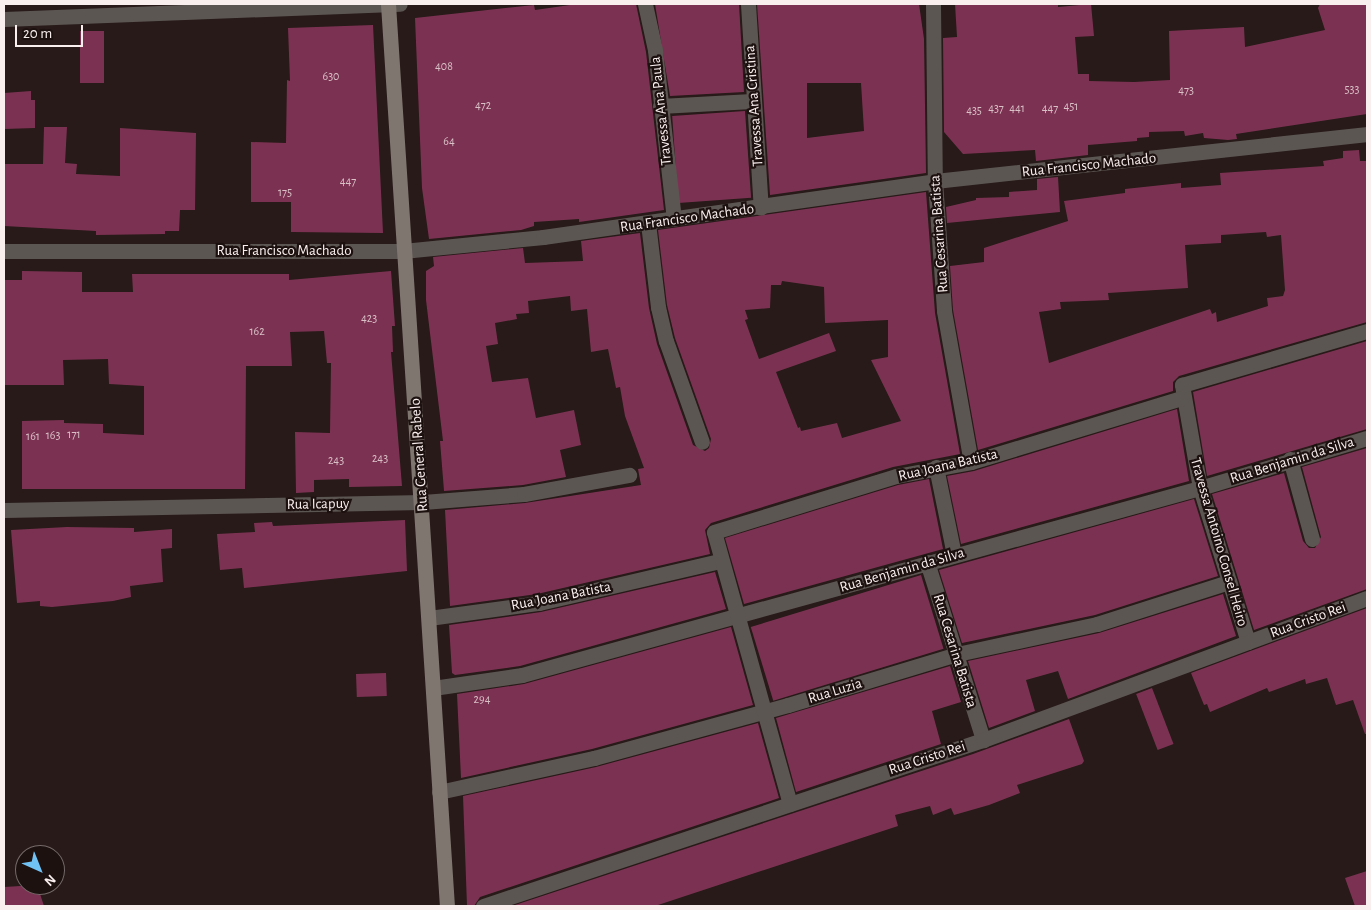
<!DOCTYPE html>
<style>
body{margin:0}
#map{position:relative;width:1371px;height:910px;overflow:hidden;background:#271a18;font-family:"Alegreya Sans",sans-serif}
div>[style]{position:absolute}
[style*='--x']{left:calc(var(--x)*1px);top:calc(var(--y)*1px);width:calc(var(--w)*1px);rotate:calc(var(--a)*1deg)}
.building>*{inset:0;background:#7b3252;transform-origin:0 0}
.street>*{height:15px;margin:-7.5px;padding:0 7.5px;transform-origin:7.5px;border-radius:7.5px;background:#5c5652}
.secondary>*{height:15px;margin:-7.5px;padding:0 7.5px;transform-origin:7.5px;border-radius:7.5px;background:#807670}
span{translate:-50% -50%;white-space:nowrap;text-align:center;line-height:1.15;-webkit-text-stroke:4.5px #1d1110;paint-order:stroke}
.number-label{font-size:12px;color:#dac0c7}
.number-label span{-webkit-text-stroke-width:0}
.street-label{font-size:15px;color:#f9efee}
.frame{position:absolute;inset:0;border:5px solid #f9efee;pointer-events:none}
.north{position:absolute;left:15px;top:845px;width:50px;height:50px;box-sizing:border-box;background:#1d1110;border:1px solid #756a69;border-radius:50%;rotate:136deg;font-size:14px;font-weight:700;line-height:20px;text-align:center;color:#f9efee}
.north::after{content:'';display:block;margin:auto;width:18px;height:22px;background:#70c1f4;clip-path:polygon(50% 0,100% 100%,50% 72%,0 100%)}
.scale{position:absolute;left:15px;top:25px;width:68px;height:22px;box-sizing:border-box;border:2px solid #f9efee;border-top:0;padding-left:6px;font-size:15px;line-height:18px;white-space:nowrap;color:#f9efee;-webkit-text-stroke:4px #1d1110;paint-order:stroke}
</style>
<div id="map">
<div class="building">
<i style="clip-path:polygon(577px 4px,636px 4px,646px 52px,664px 210px,579px 222px,579px 219px,534px 222px,534px 226px,521px 230px,429px 239px,422px 188px,415px 18px,534px 5px,535px 10px)"></i>
<i style="clip-path:polygon(655px 4px,739px 4px,744px 92px,670px 96px)"></i>
<i style="clip-path:polygon(evenodd,757px 4px,919px 4px,924px 39px,926px 173px,770px 195px,757px 4px,807px 83px,861px 83px,864px 131px,807px 138px,807px 83px)"></i>
<i style="clip-path:polygon(955px 4px,1058px 4px,1058px 7px,1091px 4px,1094px 36px,1075px 37px,1078px 74px,1089px 74px,1089px 81px,1134px 82px,1170px 80px,1169px 31px,1244px 27px,1245px 47px,1325px 30px,1318px 8px,1320px 4px,1367px 4px,1367px 114px,1236px 134px,1237px 139px,1228px 140px,1204px 138px,1203px 133px,1185px 136px,1184px 131px,1149px 132px,1149px 137px,1137px 138px,1137px 141px,1088px 145px,1088px 155px,1036px 161px,1035px 150px,963px 154px,944px 132px,943px 38px,957px 37px)"></i>
<i style="clip-path:polygon(373px 25px,383px 233px,291px 232px,291px 202px,251px 202px,251px 142px,286px 143px,287px 80px,290px 81px,288px 28px)"></i>
<i style="left:80px;top:31px;width:24px;height:52px"></i>
<i style="clip-path:polygon(31px 91px,31px 100px,35px 100px,35px 128px,4px 129px,4px 93px)"></i>
<i style="left:745px;top:111px;width:87px;height:73px;rotate:86deg"></i>
<i style="clip-path:polygon(44px 127px,67px 127px,65px 163px,77px 164px,76px 174px,120px 176px,120px 128px,196px 133px,195px 210px,180px 210px,179px 231px,165px 231px,165px 234px,96px 235px,96px 231px,4px 226px,4px 164px,43px 164px)"></i>
<i style="clip-path:polygon(evenodd,1359px 150px,1360px 161px,1367px 161px,1367px 322px,1179px 376px,1173px 382px,1173px 391px,978px 450px,953px 310px,950px 266px,984px 262px,984px 248px,1068px 221px,1064px 201px,1125px 193px,1125px 189px,1181px 183px,1181px 188px,1221px 185px,1220px 173px,1324px 166px,1323px 161px,1343px 158px,1343px 151px,1359px 150px,1266px 232px,1267px 237px,1281px 235px,1285px 290px,1283px 296px,1267px 298px,1268px 306px,1217px 322px,1216px 312px,1212px 314px,1210px 309px,1049px 363px,1039px 312px,1061px 309px,1060px 302px,1109px 300px,1108px 293px,1188px 288px,1185px 245px,1221px 243px,1221px 235px,1266px 232px)"></i>
<i style="clip-path:polygon(1058px 177px,1060px 212px,947px 223px,946px 207px,976px 200px,976px 198px,1009px 197px,1009px 192px,1037px 190px,1037px 179px)"></i>
<i style="clip-path:polygon(evenodd,926px 192px,935px 313px,960px 454px,893px 467px,711px 523px,705px 530px,710px 554px,537px 594px,450px 606px,445px 510px,525px 503px,641px 485px,638px 469px,644px 468px,625px 416px,620px 387px,616px 388px,608px 349px,591px 352px,587px 309px,571px 311px,570px 296px,528px 301px,529px 313px,516px 314px,517px 319px,495px 323px,498px 344px,486px 346px,492px 382px,528px 378px,536px 418px,574px 410px,581px 445px,560px 450px,566px 477px,523px 485px,444px 491px,440px 441px,443px 441px,426px 300px,426px 271px,434px 266px,433px 257px,523px 248px,525px 263px,583px 261px,581px 241px,640px 233px,649px 308px,657px 344px,693px 445px,705px 451px,709px 448px,711px 439px,675px 338px,667px 305px,658px 230px,926px 192px,782px 281px,824px 287px,825px 323px,888px 320px,888px 357px,871px 360px,901px 421px,842px 438px,837px 423px,801px 431px,800px 427px,798px 428px,776px 372px,836px 351px,829px 333px,759px 359px,745px 320px,748px 319px,745px 310px,770px 308px,771px 285px,781px 285px,782px 281px)"></i>
<i style="clip-path:polygon(22px 271px,82px 272px,82px 292px,133px 292px,132px 274px,289px 274px,289px 280px,391px 271px,395px 326px,392px 326px,393px 352px,391px 352px,402px 486px,349px 487px,349px 479px,314px 480px,314px 492px,296px 493px,295px 432px,330px 433px,331px 363px,327px 363px,324px 331px,290px 332px,292px 366px,246px 366px,245px 489px,22px 489px,22px 421px,64px 420px,64px 423px,103px 424px,103px 433px,144px 435px,144px 386px,109px 384px,108px 359px,63px 360px,64px 385px,4px 385px,4px 280px,22px 280px)"></i>
<i style="clip-path:polygon(1367px 341px,1367px 429px,1207px 476px,1193px 392px)"></i>
<i style="clip-path:polygon(1177px 409px,1189px 481px,961px 544px,947px 476px,974px 471px)"></i>
<i style="clip-path:polygon(1367px 448px,1367px 589px,1254px 630px,1212px 494px,1284px 473px,1303px 541px,1309px 548px,1315px 548px,1321px 537px,1302px 467px)"></i>
<i style="clip-path:polygon(929px 479px,943px 549px,744px 604px,725px 538px,898px 485px)"></i>
<i style="clip-path:polygon(1194px 499px,1218px 576px,1095px 615px,962px 643px,939px 570px)"></i>
<i style="clip-path:polygon(405px 520px,407px 571px,244px 588px,242px 568px,220px 570px,217px 534px,255px 532px,254px 523px,272px 522px,273px 526px)"></i>
<i style="clip-path:polygon(67px 527px,134px 528px,134px 532px,172px 529px,172px 548px,161px 549px,163px 582px,130px 586px,131px 597px,113px 601px,52px 607px,40px 606px,40px 601px,17px 603px,11px 530px)"></i>
<i style="clip-path:polygon(715px 572px,726px 609px,520px 666px,455px 675px,452px 673px,449px 625px,541px 612px)"></i>
<i style="left:921px;top:575px;width:77px;height:178px;rotate:73deg"></i>
<i style="clip-path:polygon(1223px 594px,1236px 636px,1068px 699px,1058px 671px,1026px 680px,1035px 711px,989px 728px,968px 661px,1099px 633px)"></i>
<i style="clip-path:polygon(1367px 608px,1367px 734px,1365px 734px,1353px 700px,1336px 705px,1327px 678px,1306px 684px,1305px 679px,1269px 692px,1267px 688px,1210px 712px,1207px 704px,1204px 705px,1191px 673px)"></i>
<i style="clip-path:polygon(731px 627px,753px 705px,592px 749px,461px 778px,457px 694px,524px 684px)"></i>
<i style="clip-path:polygon(950px 666px,961px 702px,932px 711px,941px 744px,796px 792px,776px 718px)"></i>
<i style="left:386px;top:673px;width:23px;height:30px;rotate:88deg"></i>
<i style="left:1152px;top:688px;width:60px;height:17px;rotate:69deg"></i>
<i style="clip-path:polygon(1069px 719px,1084px 761px,1082px 764px,1017px 785px,1020px 793px,989px 805px,954px 815px,951px 808px,933px 815px,930px 806px,895px 815px,898px 826px,655px 906px,512px 906px,973px 754px)"></i>
<i style="clip-path:polygon(758px 723px,779px 798px,480px 897px,474px 906px,467px 906px,463px 796px,596px 767px)"></i>
<i style="clip-path:polygon(1367px 871px,1367px 906px,1355px 906px,1345px 878px)"></i>
<i style="clip-path:polygon(37px 885px,44px 906px,4px 906px,4px 887px)"></i>
</div>
<div class="street">
<i style="--x:645;--y:4;--w:47;--a:77.7"></i>
<i style="--x:655;--y:50;--w:170;--a:83.6"></i>
<i style="--x:748;--y:4;--w:204;--a:86.4"></i>
<i style="--x:933;--y:4;--w:177;--a:89.4"></i>
<i style="--x:935;--y:181;--w:130;--a:86"></i>
<i style="--x:944;--y:311;--w:153;--a:79.9"></i>
<i style="--x:4;--y:19;--w:396;--a:-2.2"></i>
<i style="--x:660;--y:106;--w:92;--a:-3.1"></i>
<i style="--x:648;--y:223;--w:85;--a:83.2"></i>
<i style="--x:658;--y:307;--w:35;--a:77"></i>
<i style="--x:666;--y:341;--w:107;--a:70.4"></i>
<i style="--x:4;--y:251;--w:399;--a:0"></i>
<i style="--x:403;--y:251;--w:141;--a:-5.7"></i>
<i style="--x:543;--y:237;--w:396;--a:-8.1"></i>
<i style="--x:935;--y:181;--w:435;--a:-6.2"></i>
<i style="--x:1290;--y:459;--w:83;--a:74.6"></i>
<i style="--x:936;--y:467;--w:90;--a:78.4"></i>
<i style="--x:4;--y:510;--w:419;--a:-1.1"></i>
<i style="--x:423;--y:502;--w:101;--a:-4.5"></i>
<i style="--x:524;--y:494;--w:107;--a:-10.3"></i>
<i style="--x:927;--y:562;--w:187;--a:72.5"></i>
<i style="--x:429;--y:618;--w:111;--a:-7.8"></i>
<i style="--x:539;--y:603;--w:186;--a:-13.1"></i>
<i style="--x:1248;--y:642;--w:161;--a:-107.3"></i>
<i style="--x:1200;--y:488;--w:105;--a:-99.9"></i>
<i style="--x:1182;--y:385;--w:193;--a:-16.3"></i>
<i style="--x:433;--y:688;--w:90;--a:-8.3"></i>
<i style="--x:522;--y:675;--w:703;--a:-15.42"></i>
<i style="--x:1200;--y:488;--w:174;--a:-16.7"></i>
<i style="--x:439;--y:792;--w:159;--a:-12.4"></i>
<i style="--x:594;--y:758;--w:201;--a:-15.3"></i>
<i style="--x:788;--y:705;--w:177;--a:-16.8"></i>
<i style="--x:957;--y:654;--w:143;--a:-12.1"></i>
<i style="--x:1097;--y:624;--w:139;--a:-17.7"></i>
<i style="--x:790;--y:804;--w:282;--a:-105.6"></i>
<i style="--x:714;--y:532;--w:190;--a:-17.1"></i>
<i style="--x:896;--y:476;--w:76;--a:-10.6"></i>
<i style="--x:971;--y:462;--w:220;--a:-16.9"></i>
<i style="--x:483;--y:906;--w:527;--a:-18.37"></i>
<i style="--x:983;--y:740;--w:409;--a:-20.3"></i>
</div>
<div class="secondary">
<i style="--x:388;--y:4;--w:904;--a:86.26"></i>
</div>
<div class="number-label">
<span style="left:444px;top:67px">408</span>
<span style="left:331px;top:77px">630</span>
<span style="left:1352px;top:90px">533</span>
<span style="left:1186px;top:91px">473</span>
<span style="left:483px;top:106px">472</span>
<span style="left:1071px;top:107px">451</span>
<span style="left:996px;top:109px">437</span>
<span style="left:1017px;top:109px">441</span>
<span style="left:1050px;top:109px">447</span>
<span style="left:974px;top:111px">435</span>
<span style="left:449px;top:142px">64</span>
<span style="left:348px;top:182px">447</span>
<span style="left:285px;top:193px">175</span>
<span style="left:369px;top:319px">423</span>
<span style="left:257px;top:332px">162</span>
<span style="left:74px;top:435px">171</span>
<span style="left:53px;top:436px">163</span>
<span style="left:33px;top:437px">161</span>
<span style="left:380px;top:459px">243</span>
<span style="left:336px;top:461px">243</span>
<span style="left:482px;top:700px">294</span>
</div>
<div class="street-label">
<span style="left:754px;top:106px;rotate:-94deg">Travessa Ana Cristina</span>
<span style="left:661px;top:111px;rotate:-96deg">Travessa Ana Paula</span>
<span style="left:1089px;top:165px;rotate:-6deg">Rua Francisco Machado</span>
<span style="left:687px;top:218px;rotate:-8deg">Rua Francisco Machado</span>
<span style="left:939px;top:234px;rotate:-94deg">Rua Cesarina Batista</span>
<span style="left:284px;top:251px">Rua Francisco Machado</span>
<span style="left:419px;top:455px;rotate:-94deg">Rua General Rabelo</span>
<span style="left:1292px;top:460px;rotate:-17deg">Rua Benjamin da Silva</span>
<span style="left:948px;top:465px;rotate:-13deg">Rua Joana Batista</span>
<span style="left:318px;top:504px;rotate:-1deg">Rua Icapuy</span>
<span style="left:1219px;top:542px;rotate:74deg">Travessa Antoino Consel Heiro</span>
<span style="left:902px;top:570px;rotate:-16deg">Rua Benjamin da Silva</span>
<span style="left:561px;top:596px;rotate:-11deg">Rua Joana Batista</span>
<span style="left:1308px;top:620px;rotate:-20deg">Rua Cristo Rei</span>
<span style="left:955px;top:651px;rotate:73deg">Rua Cesarina Batista</span>
<span style="left:835px;top:691px;rotate:-17deg">Rua Luzia</span>
<span style="left:927px;top:758px;rotate:-18deg">Rua Cristo Rei</span>
</div>
<div class="frame"></div>
<div class="north">N</div>
<div class="scale">20 m</div>
</div>
